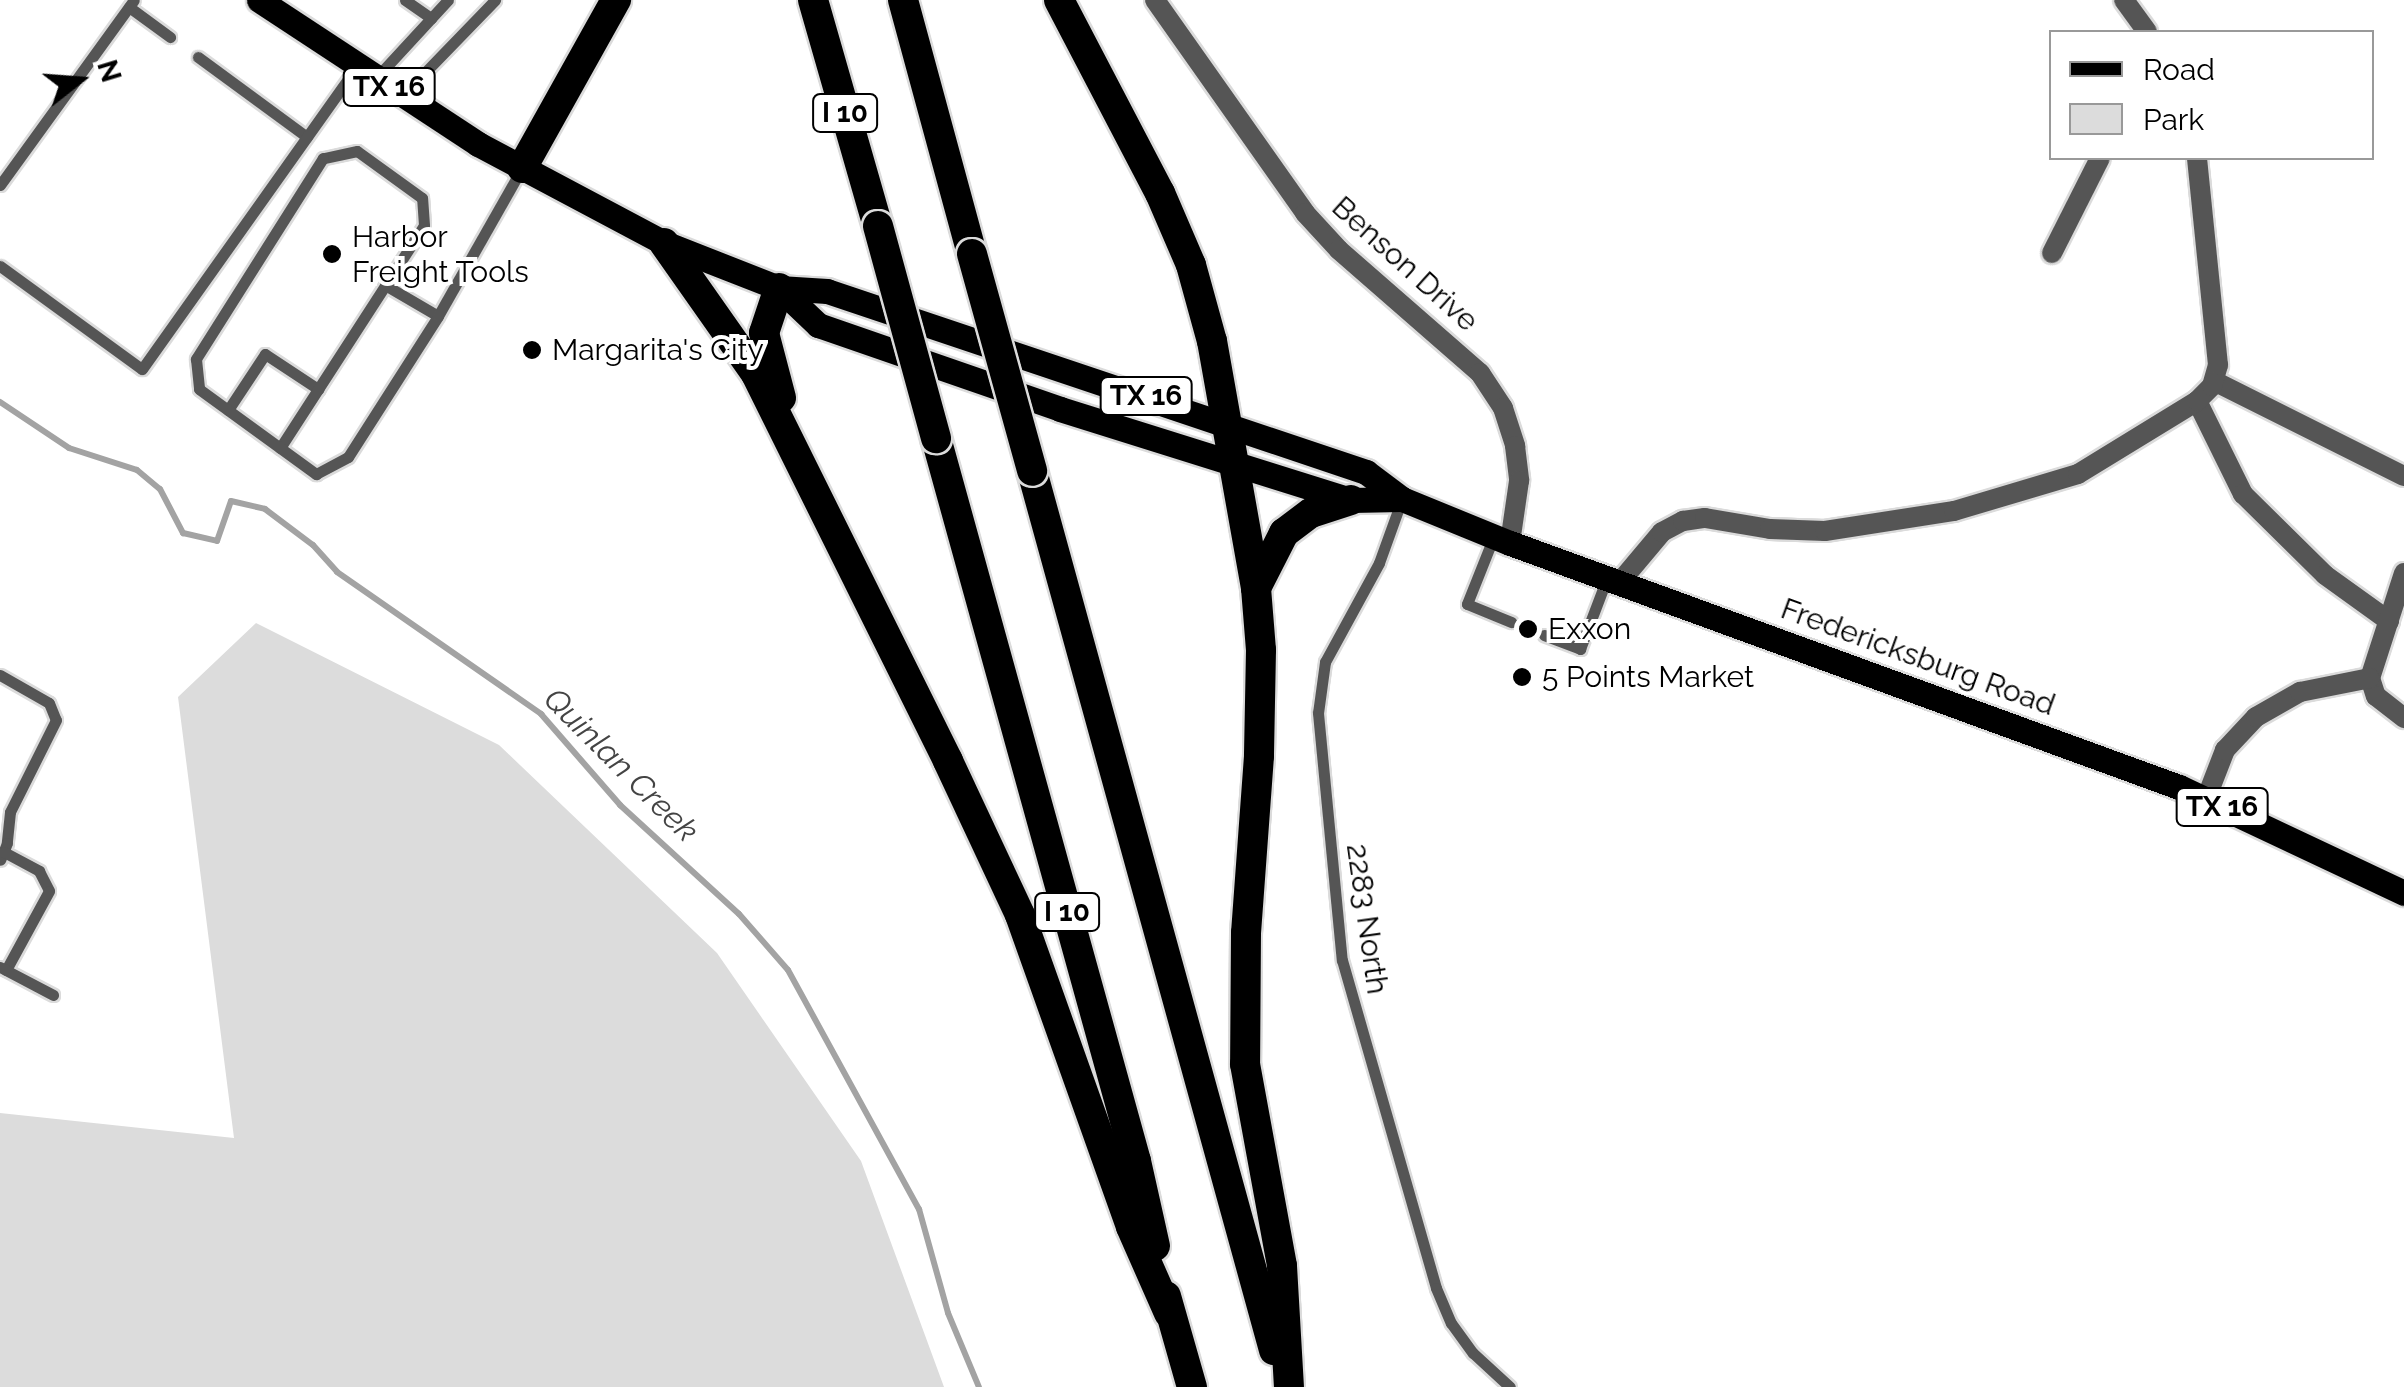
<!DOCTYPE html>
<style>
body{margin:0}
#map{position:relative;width:2404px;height:1387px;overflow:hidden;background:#fff;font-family:Raleway,sans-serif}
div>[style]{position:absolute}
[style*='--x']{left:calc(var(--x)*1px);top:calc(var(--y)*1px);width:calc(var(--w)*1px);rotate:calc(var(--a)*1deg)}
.green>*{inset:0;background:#dcdcdc}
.stream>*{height:6px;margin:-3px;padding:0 3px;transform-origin:3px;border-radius:3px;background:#a3a3a3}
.roads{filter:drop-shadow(2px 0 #dbdbdb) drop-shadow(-2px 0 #dbdbdb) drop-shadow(0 2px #dbdbdb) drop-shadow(0 -2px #dbdbdb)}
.service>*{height:11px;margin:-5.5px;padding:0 5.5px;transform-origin:5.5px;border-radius:5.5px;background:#555}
.minor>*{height:20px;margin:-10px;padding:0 10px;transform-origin:10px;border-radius:10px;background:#555}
.tertiary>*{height:20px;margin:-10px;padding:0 10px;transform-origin:10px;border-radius:10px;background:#555}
.primary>*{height:25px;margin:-12.5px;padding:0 12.5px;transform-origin:12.5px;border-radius:12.5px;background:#000}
.motorway>*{height:30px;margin:-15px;padding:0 15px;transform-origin:15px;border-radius:15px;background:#000}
.bridges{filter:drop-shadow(2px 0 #dbdbdb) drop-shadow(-2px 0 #dbdbdb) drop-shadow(0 2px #dbdbdb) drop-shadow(0 -2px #dbdbdb)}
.motorway-bridge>*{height:30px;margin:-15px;padding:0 15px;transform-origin:15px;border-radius:15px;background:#000}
.dots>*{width:28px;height:28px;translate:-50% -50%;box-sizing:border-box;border:5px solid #fff;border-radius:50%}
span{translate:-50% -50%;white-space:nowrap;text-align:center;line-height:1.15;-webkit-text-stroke:8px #fff;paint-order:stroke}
.shield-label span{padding:2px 8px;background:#fff;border:2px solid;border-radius:8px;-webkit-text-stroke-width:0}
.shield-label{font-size:28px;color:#000;font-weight:700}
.poi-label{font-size:30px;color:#000}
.left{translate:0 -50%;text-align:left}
.street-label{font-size:30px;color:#000}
.water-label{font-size:32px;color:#444;font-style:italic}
.legend{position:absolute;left:2049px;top:30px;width:325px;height:130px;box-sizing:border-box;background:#fff;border:2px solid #999;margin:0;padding:12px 18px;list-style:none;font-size:30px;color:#000}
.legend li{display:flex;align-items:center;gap:20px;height:50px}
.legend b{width:50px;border:2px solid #999}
.north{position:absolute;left:30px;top:30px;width:100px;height:100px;-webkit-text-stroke:8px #fff;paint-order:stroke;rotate:73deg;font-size:28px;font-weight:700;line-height:40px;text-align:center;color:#000}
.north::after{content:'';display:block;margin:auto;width:35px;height:45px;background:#000;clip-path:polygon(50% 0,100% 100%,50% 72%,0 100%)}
</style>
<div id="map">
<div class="green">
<i style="clip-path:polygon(256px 623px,499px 745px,717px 953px,861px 1161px,944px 1387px,0 1387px,0 1113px,234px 1138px,178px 697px)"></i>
</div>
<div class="stream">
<i style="--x:0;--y:402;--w:83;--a:33.7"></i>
<i style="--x:69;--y:448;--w:71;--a:17.9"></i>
<i style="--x:137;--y:470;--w:30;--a:40"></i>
<i style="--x:160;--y:489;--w:50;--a:62.4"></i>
<i style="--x:183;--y:533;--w:35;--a:13"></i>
<i style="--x:217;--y:541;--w:42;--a:-70.7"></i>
<i style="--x:231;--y:501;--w:35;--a:13"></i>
<i style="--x:265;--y:509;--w:60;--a:36.9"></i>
<i style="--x:313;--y:545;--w:36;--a:48"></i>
<i style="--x:337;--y:572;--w:249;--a:34.8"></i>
<i style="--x:541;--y:714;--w:121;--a:49"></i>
<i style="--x:620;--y:805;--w:161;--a:42.5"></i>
<i style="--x:739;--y:914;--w:74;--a:48.8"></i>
<i style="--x:788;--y:970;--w:273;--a:61.3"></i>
<i style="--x:919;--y:1209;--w:108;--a:74.4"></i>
<i style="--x:948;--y:1313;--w:80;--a:67.3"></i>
</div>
<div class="roads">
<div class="service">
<i style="--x:405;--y:0;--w:32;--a:35"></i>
<i style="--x:129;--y:7;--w:51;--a:36.2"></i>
<i style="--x:198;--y:57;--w:135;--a:36.3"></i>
<i style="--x:376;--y:78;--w:106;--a:-47.3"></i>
<i style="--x:404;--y:94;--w:131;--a:-45.9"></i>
<i style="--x:0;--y:185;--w:228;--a:-54.1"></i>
<i style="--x:0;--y:266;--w:175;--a:36"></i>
<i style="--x:142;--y:369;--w:372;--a:-54.6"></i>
<i style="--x:385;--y:285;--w:61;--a:30.3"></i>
<i style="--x:228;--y:410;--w:67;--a:-56.5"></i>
<i style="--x:265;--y:354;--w:64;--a:33.4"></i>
<i style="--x:280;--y:448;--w:265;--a:-57.1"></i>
<i style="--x:424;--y:225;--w:27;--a:-94"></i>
<i style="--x:422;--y:198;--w:80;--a:-144.1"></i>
<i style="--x:357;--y:151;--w:35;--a:168"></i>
<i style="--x:323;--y:158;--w:238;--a:122.3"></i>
<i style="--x:196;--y:359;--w:30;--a:84"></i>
<i style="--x:199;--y:389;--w:145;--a:36"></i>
<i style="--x:316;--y:474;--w:36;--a:-28"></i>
<i style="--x:348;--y:457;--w:167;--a:-57.4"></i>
<i style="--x:438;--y:316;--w:170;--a:-60.4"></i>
<i style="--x:1402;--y:499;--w:68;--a:109.8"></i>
<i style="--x:1379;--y:563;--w:113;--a:118.6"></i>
<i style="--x:1325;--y:662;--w:51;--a:97.8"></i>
<i style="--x:1318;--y:713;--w:248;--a:84.5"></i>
<i style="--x:1342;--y:960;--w:341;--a:74"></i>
<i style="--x:1436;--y:1288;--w:38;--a:67"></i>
<i style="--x:1451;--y:1323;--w:37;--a:54"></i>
<i style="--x:1473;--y:1353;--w:50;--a:42.6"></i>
<i style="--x:1494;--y:536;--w:73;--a:111.7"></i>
<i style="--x:1467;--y:604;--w:48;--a:22.2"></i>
<i style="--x:1544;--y:635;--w:39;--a:21"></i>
<i style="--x:1580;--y:649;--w:76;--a:-69.2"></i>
<i style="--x:0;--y:675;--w:56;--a:29.7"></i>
<i style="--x:49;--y:703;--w:18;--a:68"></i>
<i style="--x:56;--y:720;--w:103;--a:116.6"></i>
<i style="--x:10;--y:812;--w:31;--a:96"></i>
<i style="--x:7;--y:843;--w:18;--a:112"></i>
<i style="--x:4;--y:852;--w:40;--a:28"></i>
<i style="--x:39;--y:871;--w:22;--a:63"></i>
<i style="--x:49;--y:891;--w:90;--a:118.6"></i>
<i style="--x:0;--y:967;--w:60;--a:27.8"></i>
</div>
<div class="minor">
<i style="--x:2124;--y:0;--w:39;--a:54"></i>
<i style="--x:2052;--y:253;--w:106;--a:-63.2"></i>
<i style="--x:2214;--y:381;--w:212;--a:26.6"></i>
<i style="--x:2197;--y:401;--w:104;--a:63.7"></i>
<i style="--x:2243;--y:494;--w:115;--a:44.6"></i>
<i style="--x:2325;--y:575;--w:79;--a:35.7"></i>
<i style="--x:2404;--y:573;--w:110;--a:107.9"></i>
<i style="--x:2370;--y:678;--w:19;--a:72"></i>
<i style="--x:2376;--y:696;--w:36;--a:38"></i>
<i style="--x:1620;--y:582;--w:65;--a:-50"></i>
<i style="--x:1662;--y:532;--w:24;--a:-28"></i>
<i style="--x:1683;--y:521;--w:22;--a:-8"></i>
<i style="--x:1705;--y:518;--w:66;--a:9.6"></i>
<i style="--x:1770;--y:529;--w:55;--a:2.1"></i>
<i style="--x:1825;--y:531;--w:131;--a:-8.8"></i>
<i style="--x:1954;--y:511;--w:129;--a:-16.6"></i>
<i style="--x:2078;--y:474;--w:140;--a:-31.5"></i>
<i style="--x:2197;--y:401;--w:21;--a:-45"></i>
<i style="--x:2212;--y:386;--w:22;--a:-74"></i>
<i style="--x:2218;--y:365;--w:208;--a:-95.8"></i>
<i style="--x:2206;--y:799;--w:53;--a:-68.8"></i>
<i style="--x:2225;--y:750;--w:45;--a:-46.8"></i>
<i style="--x:2256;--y:717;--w:51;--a:-29.6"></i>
<i style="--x:2300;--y:692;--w:71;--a:-11.3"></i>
</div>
<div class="tertiary">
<i style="--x:1155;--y:0;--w:261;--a:54.8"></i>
<i style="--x:1305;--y:213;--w:50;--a:47.4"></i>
<i style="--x:1339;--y:250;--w:187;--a:41.1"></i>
<i style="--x:1480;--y:373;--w:42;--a:56.7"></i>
<i style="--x:1503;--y:408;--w:40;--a:72"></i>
<i style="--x:1515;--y:446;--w:35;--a:83"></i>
<i style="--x:1519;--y:481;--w:63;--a:98.3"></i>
</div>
<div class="primary">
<i style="--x:259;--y:0;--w:262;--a:33.3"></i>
<i style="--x:478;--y:144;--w:211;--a:28"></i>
<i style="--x:664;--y:243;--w:123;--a:21.4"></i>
<i style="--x:779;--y:288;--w:48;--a:3.6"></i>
<i style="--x:827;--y:291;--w:569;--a:18.56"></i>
<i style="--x:1366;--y:472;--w:45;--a:36.9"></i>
<i style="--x:1402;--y:499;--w:117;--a:22.2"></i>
<i style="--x:1510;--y:543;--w:712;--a:20.04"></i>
<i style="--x:2179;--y:787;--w:249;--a:25.2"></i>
<i style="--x:779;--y:288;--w:54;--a:43.5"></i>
<i style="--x:818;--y:325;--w:256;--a:19.1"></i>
<i style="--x:1060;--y:409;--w:305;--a:17.4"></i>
<i style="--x:1351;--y:500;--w:51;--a:-1.1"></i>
</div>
<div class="motorway">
<i style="--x:813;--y:0;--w:235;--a:74"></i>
<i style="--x:903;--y:0;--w:263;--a:74.8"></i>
<i style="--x:1059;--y:0;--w:218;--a:62.4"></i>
<i style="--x:1160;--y:193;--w:78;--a:66.7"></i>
<i style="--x:1191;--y:265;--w:79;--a:74.6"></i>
<i style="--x:1212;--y:341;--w:251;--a:79.9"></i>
<i style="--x:1256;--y:588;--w:62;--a:85.4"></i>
<i style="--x:1261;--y:650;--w:106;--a:91.1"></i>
<i style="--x:1259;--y:756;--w:177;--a:94.2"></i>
<i style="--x:1246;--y:933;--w:131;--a:90.4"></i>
<i style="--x:1245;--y:1064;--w:205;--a:79.6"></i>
<i style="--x:1282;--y:1266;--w:121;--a:86.7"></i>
<i style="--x:522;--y:168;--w:193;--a:-60.8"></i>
<i style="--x:664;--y:243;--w:160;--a:54.9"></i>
<i style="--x:756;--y:374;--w:432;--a:63.6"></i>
<i style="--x:948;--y:761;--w:170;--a:64.9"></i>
<i style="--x:1020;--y:915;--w:331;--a:70.4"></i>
<i style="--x:1131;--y:1227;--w:94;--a:66.2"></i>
<i style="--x:779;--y:288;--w:47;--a:108.4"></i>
<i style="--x:764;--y:333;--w:67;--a:75.3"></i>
<i style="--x:936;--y:438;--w:750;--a:74.54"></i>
<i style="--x:1136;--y:1161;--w:87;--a:77.4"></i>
<i style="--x:1032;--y:471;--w:912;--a:74.61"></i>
<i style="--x:1256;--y:588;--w:62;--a:-63"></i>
<i style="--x:1284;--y:533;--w:34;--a:-37"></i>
<i style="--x:1311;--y:513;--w:42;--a:-18"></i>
<i style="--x:1166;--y:1296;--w:95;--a:74.1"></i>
</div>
</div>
<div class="bridges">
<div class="motorway-bridge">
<i style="--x:878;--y:226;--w:220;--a:74.7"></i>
<i style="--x:972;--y:254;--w:225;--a:74.5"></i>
</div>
</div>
<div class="dots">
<i style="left:332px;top:254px;background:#000"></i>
<i style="left:532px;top:350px;background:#000"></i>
<i style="left:1528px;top:629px;background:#000"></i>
<i style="left:1522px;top:677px;background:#000"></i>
</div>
<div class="shield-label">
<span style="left:389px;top:87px">TX 16</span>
<span style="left:845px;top:113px">I 10</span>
<span style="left:1146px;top:396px">TX 16</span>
<span style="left:2222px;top:807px">TX 16</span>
<span style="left:1067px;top:912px">I 10</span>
</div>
<div class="poi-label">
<span class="left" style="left:352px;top:254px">Harbor<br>Freight Tools</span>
<span class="left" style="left:552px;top:350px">Margarita's City</span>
<span class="left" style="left:1548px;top:629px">Exxon</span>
<span class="left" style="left:1542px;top:677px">5 Points Market</span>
</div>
<div class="street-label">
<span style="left:1405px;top:264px;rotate:42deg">Benson Drive</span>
<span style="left:1918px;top:657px;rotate:20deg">Fredericksburg Road</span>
<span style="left:1367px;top:919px;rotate:82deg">2283 North</span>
</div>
<div class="water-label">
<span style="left:621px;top:765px;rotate:45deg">Quinlan Creek</span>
</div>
<ul class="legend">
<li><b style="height:12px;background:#000"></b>Road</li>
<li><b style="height:28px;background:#dcdcdc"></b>Park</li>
</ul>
<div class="north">N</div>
</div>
